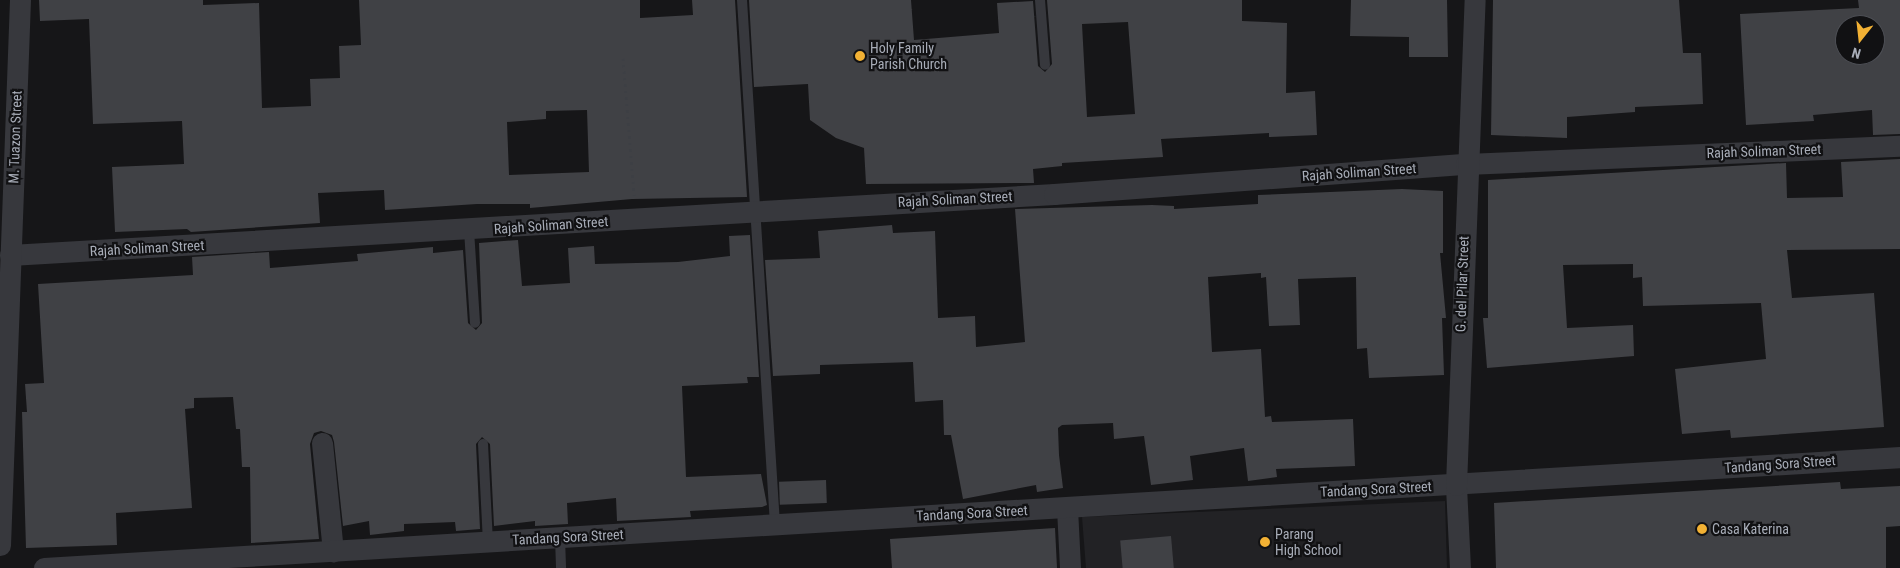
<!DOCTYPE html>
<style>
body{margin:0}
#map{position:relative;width:1900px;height:568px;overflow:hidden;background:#161618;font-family:"Roboto Condensed",sans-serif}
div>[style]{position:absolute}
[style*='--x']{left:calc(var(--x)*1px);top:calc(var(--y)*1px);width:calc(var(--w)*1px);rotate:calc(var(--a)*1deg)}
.built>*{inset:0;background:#222225}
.building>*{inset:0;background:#404145;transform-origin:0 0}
.path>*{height:3px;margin-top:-1.5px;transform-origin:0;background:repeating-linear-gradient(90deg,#3d3f44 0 2.5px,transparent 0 6.5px)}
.lane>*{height:10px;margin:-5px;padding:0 5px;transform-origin:5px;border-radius:5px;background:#37383d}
.street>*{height:21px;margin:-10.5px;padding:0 10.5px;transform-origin:10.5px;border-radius:10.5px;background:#37383d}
.dots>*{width:14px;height:14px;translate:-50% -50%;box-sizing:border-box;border:2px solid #111113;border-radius:50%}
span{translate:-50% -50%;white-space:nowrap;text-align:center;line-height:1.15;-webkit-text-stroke:4.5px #111113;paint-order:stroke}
.poi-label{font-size:14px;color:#a8adb8}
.left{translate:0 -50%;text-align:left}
.street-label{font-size:14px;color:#a8adb8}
.north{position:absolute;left:1835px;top:15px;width:50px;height:50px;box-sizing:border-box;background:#111113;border:1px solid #4d4f55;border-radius:50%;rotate:196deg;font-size:14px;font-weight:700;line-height:20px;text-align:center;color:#a8adb8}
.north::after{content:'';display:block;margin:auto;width:18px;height:22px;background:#f2b134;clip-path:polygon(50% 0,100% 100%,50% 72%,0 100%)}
</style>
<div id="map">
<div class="built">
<i style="clip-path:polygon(1445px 501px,1447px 568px,1086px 568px,1082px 517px)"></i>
</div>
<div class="building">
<i style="clip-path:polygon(evenodd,39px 0,203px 0,203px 5px,259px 3px,262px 108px,311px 106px,310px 79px,340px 78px,339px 46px,361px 45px,359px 0,640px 0,640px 18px,693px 15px,692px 0,735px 0,747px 197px,632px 199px,530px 208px,530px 204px,477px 204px,385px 210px,384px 190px,318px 193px,320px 223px,191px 232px,187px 229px,115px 232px,112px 167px,184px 164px,182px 121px,93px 124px,89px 19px,40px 21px,39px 0,587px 110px,589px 172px,509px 175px,507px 122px,546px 119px,546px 111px,587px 110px)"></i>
<i style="clip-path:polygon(evenodd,749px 0,911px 0,914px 40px,999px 33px,997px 3px,1033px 1px,1038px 66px,1045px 72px,1052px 64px,1047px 0,1242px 0,1242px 21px,1287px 23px,1286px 93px,1315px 91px,1317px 135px,1269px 137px,1269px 133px,1161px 139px,1163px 157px,1062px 163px,1062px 166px,1033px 169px,1034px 183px,866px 184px,864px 148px,836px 138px,810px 120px,808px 84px,754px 87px,749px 0,1128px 22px,1135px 114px,1087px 117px,1082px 24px,1128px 22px)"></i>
<i style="clip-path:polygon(1351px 0,1447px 0,1448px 57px,1409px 57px,1409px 37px,1350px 36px)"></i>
<i style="clip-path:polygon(1493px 0,1679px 0,1683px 53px,1701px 53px,1703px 104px,1635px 107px,1635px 112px,1567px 117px,1567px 138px,1491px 135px)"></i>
<i style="clip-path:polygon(evenodd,1858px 0,1900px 0,1900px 134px,1873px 135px,1872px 110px,1813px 115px,1814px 121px,1746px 125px,1740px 14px,1859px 8px,1858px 0,1845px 25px,1875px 25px,1875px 55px,1845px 55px,1845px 25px)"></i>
<i style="clip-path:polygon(1900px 159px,1900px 249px,1787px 250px,1792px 298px,1874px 293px,1884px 427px,1731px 438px,1730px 430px,1682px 434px,1675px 369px,1766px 359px,1761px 303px,1643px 306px,1642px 277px,1633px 278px,1633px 264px,1563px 265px,1567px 328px,1633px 325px,1634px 356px,1487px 368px,1483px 318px,1488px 318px,1488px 180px,1786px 163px,1787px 198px,1843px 197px,1841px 162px)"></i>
<i style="clip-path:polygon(1402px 189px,1443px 191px,1443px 253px,1440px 253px,1446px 318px,1442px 318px,1444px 375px,1369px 378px,1367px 348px,1357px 349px,1356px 277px,1298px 279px,1300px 325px,1269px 326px,1266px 277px,1261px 278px,1261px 273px,1208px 277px,1212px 352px,1261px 349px,1265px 417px,1271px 416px,1272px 422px,1353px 419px,1355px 466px,1276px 469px,1277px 477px,1248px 481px,1244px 448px,1190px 456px,1193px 480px,1151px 485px,1144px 436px,1114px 439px,1113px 423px,1062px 425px,1058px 428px,1059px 455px,1063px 488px,1037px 492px,1036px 485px,963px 499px,951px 435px,944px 435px,943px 400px,915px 402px,913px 362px,820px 365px,820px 374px,773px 376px,765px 260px,820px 258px,818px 231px,892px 225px,893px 233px,935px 231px,938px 318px,975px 316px,976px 347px,1025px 342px,1015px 209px,1152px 205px,1174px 206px,1174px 209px,1258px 204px,1258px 195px)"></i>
<i style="clip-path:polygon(750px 235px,759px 377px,747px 377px,748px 383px,682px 386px,686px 477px,761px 474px,767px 505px,762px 507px,690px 511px,691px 517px,617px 521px,616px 498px,567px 503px,568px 524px,535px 526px,535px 521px,494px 526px,490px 444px,482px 437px,476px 444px,480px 529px,456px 531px,455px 522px,404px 524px,404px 531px,370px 535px,369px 521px,343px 526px,334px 442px,332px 435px,321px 431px,314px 433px,310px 444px,319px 539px,251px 543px,250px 467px,242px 467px,240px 429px,236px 429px,233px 397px,194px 398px,194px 408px,185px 409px,192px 508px,116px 513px,117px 545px,26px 548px,22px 412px,27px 412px,25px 384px,44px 383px,38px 284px,193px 275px,192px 257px,269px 252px,270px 268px,358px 261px,357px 254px,433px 247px,433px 253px,463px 250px,468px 323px,476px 330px,482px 323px,479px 243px,518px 240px,522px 286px,570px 283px,568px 248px,594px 246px,595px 264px,678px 262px,730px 256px,729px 236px)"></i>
<i style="left:826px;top:480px;width:23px;height:47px;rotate:88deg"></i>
<i style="clip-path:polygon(1840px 482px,1841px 489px,1900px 486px,1900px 526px,1886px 527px,1886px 568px,1496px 568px,1494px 503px)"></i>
<i style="clip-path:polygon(1055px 528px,1057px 568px,892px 568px,890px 539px)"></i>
<i style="left:1171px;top:536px;width:32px;height:51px;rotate:85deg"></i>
</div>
<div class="path">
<i style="--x:623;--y:58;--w:138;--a:85.4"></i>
</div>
<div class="lane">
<i style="--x:742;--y:0;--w:526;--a:86.4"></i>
<i style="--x:1040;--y:0;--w:65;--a:85.6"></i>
<i style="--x:469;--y:230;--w:93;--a:86.3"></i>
<i style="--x:483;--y:444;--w:98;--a:87.1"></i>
<i style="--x:560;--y:538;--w:30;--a:88"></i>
</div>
<div class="street">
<i style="--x:10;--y:255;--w:1046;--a:-3.34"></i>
<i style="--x:1054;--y:194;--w:413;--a:-4.2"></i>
<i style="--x:1466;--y:164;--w:434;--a:-2.4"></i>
<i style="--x:322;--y:443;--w:109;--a:84.2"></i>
<i style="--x:1067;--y:508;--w:60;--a:87.1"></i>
<i style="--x:0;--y:545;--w:545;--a:-87.9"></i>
<i style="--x:44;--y:568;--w:1859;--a:-3.42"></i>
<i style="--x:1460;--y:568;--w:83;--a:-92.8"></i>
<i style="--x:1456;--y:485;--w:485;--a:-87.8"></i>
</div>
<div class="dots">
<i style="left:860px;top:56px;background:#f2b134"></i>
<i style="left:1702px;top:529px;background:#f2b134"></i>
<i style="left:1265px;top:542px;background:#f2b134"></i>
</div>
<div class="poi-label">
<span class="left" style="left:870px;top:56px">Holy Family<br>Parish Church</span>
<span class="left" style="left:1712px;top:529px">Casa Katerina</span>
<span class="left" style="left:1275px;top:542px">Parang<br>High School</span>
</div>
<div class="street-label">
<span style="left:15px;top:137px;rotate:-88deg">M. Tuazon Street</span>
<span style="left:1764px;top:151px;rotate:-2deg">Rajah Soliman Street</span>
<span style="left:1359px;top:172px;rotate:-4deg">Rajah Soliman Street</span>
<span style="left:955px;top:199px;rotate:-3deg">Rajah Soliman Street</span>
<span style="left:551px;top:225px;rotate:-4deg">Rajah Soliman Street</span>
<span style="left:147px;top:248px;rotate:-3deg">Rajah Soliman Street</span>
<span style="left:1462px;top:284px;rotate:-88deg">G. del Pilar Street</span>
<span style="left:1780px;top:464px;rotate:-4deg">Tandang Sora Street</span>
<span style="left:1376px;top:489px;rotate:-3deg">Tandang Sora Street</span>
<span style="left:972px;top:513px;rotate:-3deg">Tandang Sora Street</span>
<span style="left:568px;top:537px;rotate:-3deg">Tandang Sora Street</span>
</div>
<div class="north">N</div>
</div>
